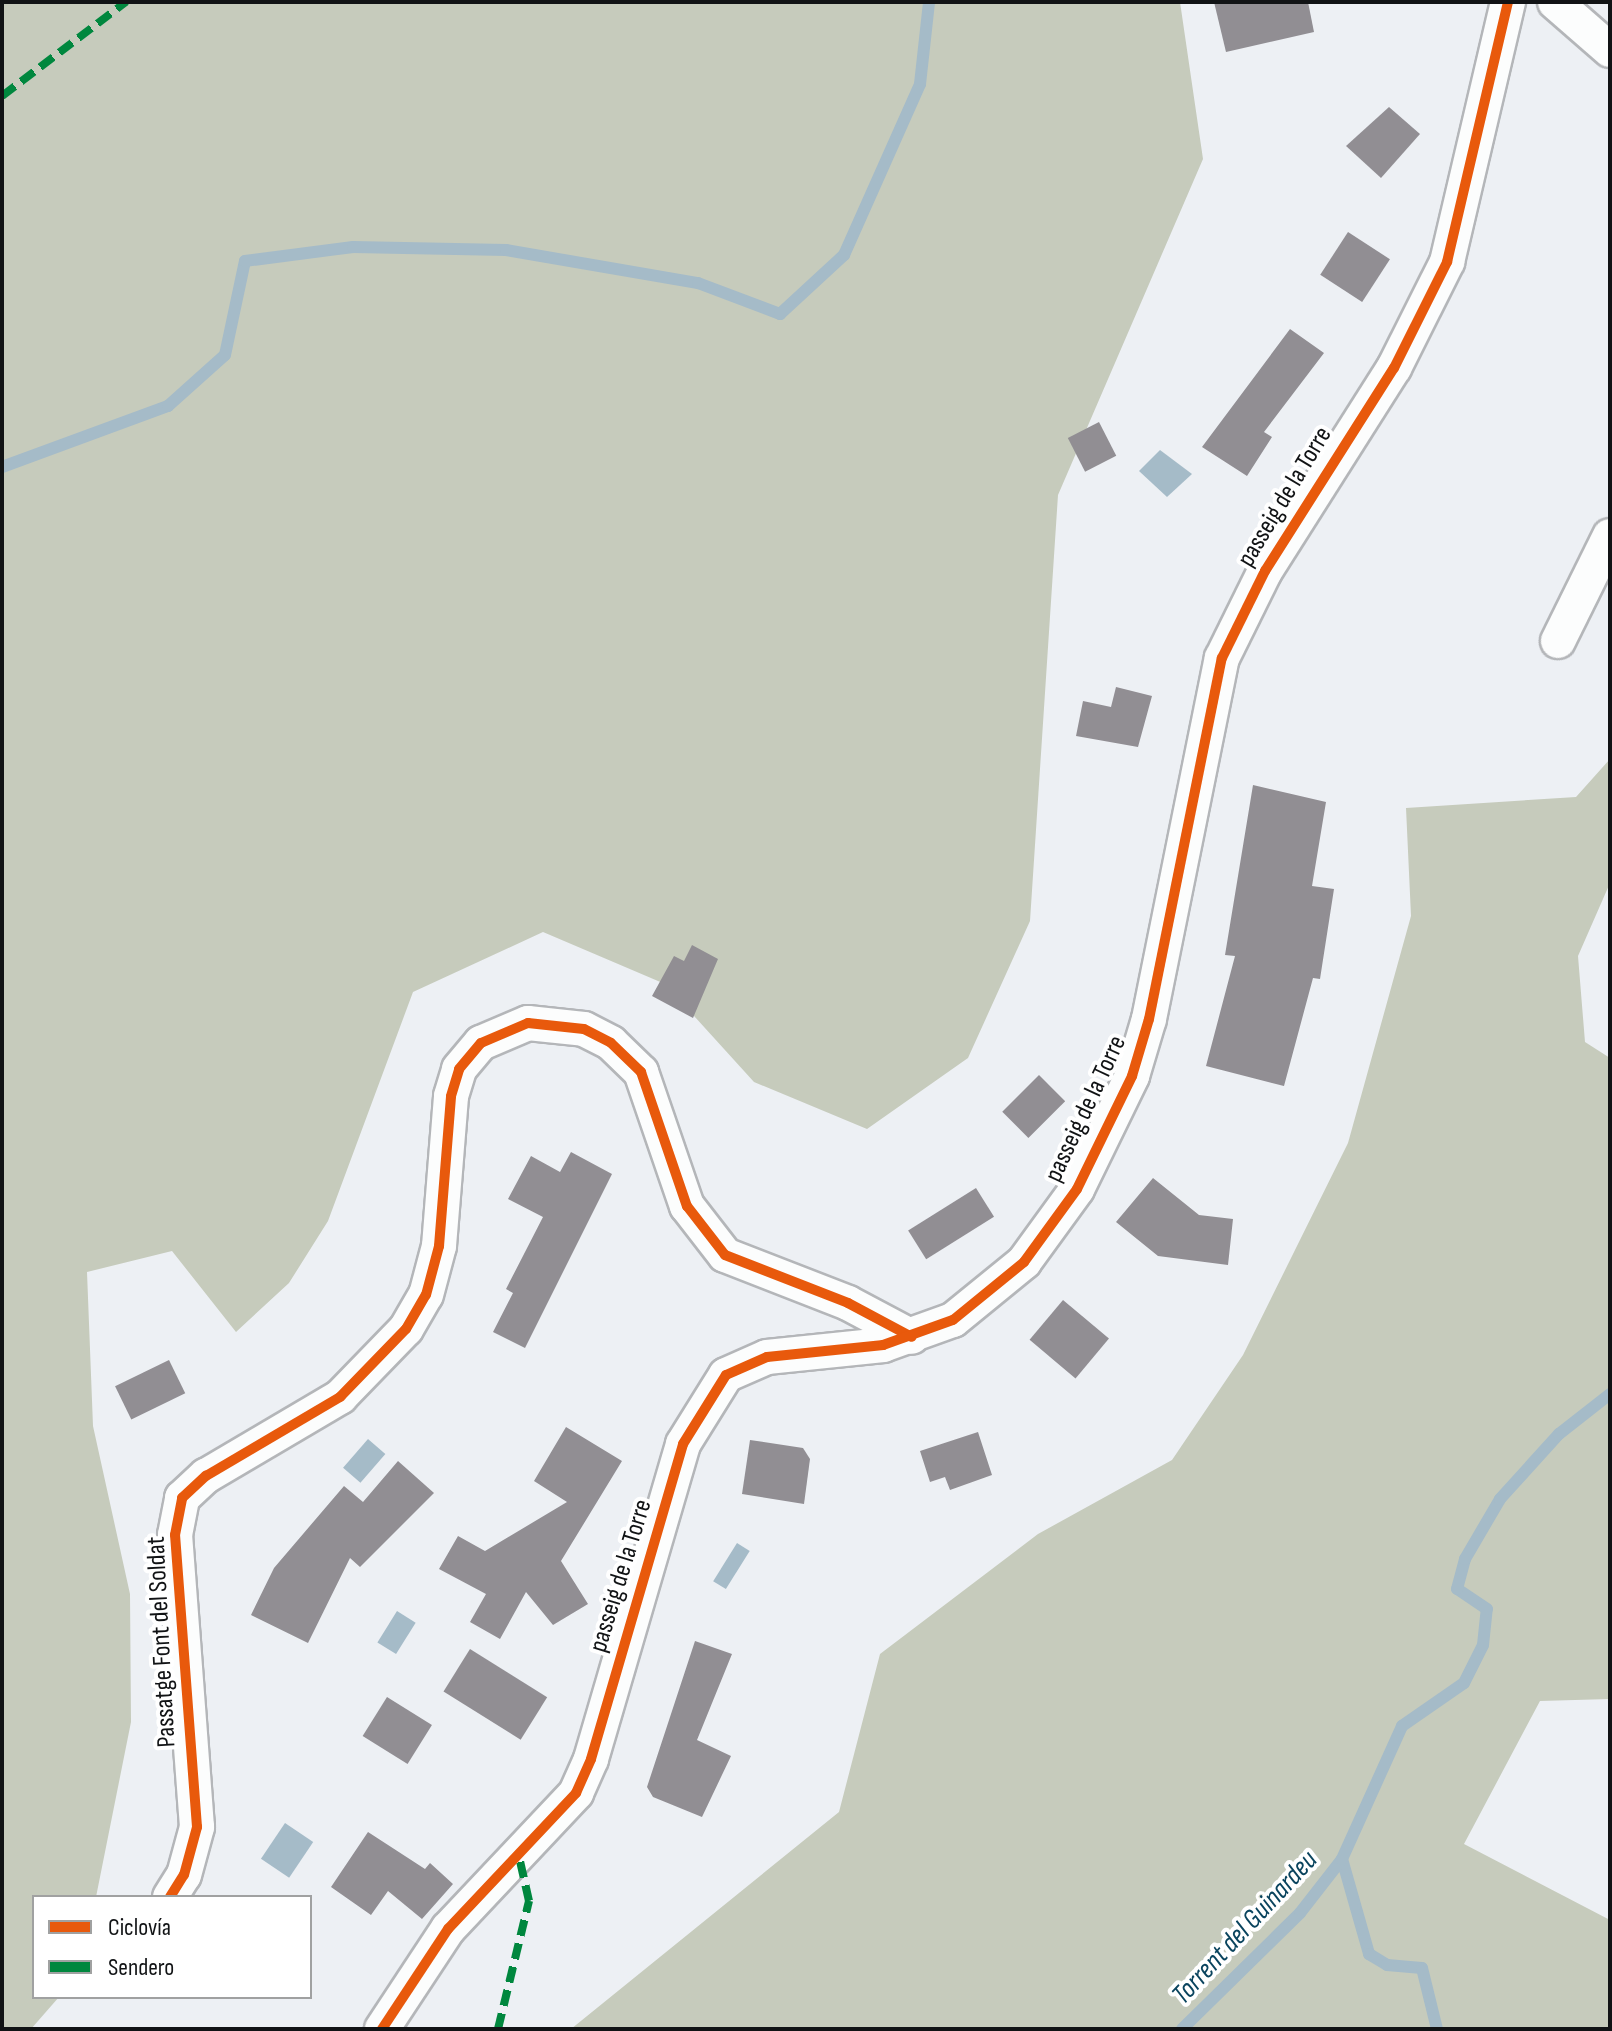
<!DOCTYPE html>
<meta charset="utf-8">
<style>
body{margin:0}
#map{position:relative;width:1612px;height:2031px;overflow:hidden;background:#edf0f4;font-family:"Sofia Sans Condensed",sans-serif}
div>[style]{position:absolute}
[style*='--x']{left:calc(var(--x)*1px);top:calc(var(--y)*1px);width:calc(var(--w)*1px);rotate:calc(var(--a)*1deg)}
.forest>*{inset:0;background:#c6cbbc}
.water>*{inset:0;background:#a5bbc8;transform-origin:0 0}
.stream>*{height:12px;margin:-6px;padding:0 6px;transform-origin:6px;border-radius:6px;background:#a5bbc8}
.building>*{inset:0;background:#918e93;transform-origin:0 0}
.roads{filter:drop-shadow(2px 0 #b4b6b9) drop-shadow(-2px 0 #b4b6b9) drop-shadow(0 2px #b4b6b9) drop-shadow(0 -2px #b4b6b9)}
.street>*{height:34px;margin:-17px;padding:0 17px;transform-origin:17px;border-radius:17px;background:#fcfdfd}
.quiet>*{height:8px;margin-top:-4px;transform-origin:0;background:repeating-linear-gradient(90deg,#00873e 0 16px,transparent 0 24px)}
.cycleway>*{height:10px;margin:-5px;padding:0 5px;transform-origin:5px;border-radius:5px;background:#e8590c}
span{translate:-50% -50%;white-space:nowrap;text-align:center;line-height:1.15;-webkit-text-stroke:8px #fff;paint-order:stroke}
.street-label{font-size:26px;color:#111315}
.water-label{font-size:28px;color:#0a445e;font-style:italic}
.frame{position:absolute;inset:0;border:4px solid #111315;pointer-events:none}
.legend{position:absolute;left:32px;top:1895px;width:280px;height:104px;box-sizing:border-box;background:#fff;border:2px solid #a0a1a1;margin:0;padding:10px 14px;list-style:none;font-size:24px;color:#111315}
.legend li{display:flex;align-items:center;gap:16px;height:40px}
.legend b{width:40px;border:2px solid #a0a1a1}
</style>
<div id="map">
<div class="forest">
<i style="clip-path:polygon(2px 2px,1180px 2px,1203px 159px,1058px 495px,1030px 921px,968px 1058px,867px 1129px,754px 1082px,665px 984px,543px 932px,413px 992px,328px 1221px,289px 1283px,236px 1332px,172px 1251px,87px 1272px,93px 1426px,130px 1594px,131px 1722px,96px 1897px,34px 1897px,34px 1997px,59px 1997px,31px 2029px,2px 2029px)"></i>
<i style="clip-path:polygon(1610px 759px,1610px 883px,1578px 956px,1585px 1042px,1610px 1058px,1610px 1699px,1540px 1701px,1464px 1844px,1610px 1920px,1610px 2029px,571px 2029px,839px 1812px,880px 1654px,1038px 1534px,1172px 1460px,1243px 1355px,1348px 1143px,1411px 916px,1406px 808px,1576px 797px)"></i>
</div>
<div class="water">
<i style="clip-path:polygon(1160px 450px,1192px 474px,1167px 497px,1139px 471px)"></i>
<i style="left:368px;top:1439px;width:23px;height:38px;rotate:41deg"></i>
<i style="left:737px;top:1543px;width:15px;height:45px;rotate:32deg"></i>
<i style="left:397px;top:1611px;width:22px;height:37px;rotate:32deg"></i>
<i style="left:285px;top:1823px;width:34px;height:43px;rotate:34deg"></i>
</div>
<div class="stream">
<i style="--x:2;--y:467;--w:177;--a:-20.2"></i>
<i style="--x:168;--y:406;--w:76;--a:-41.8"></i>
<i style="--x:225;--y:355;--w:96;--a:-78"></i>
<i style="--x:245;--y:261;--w:109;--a:-7.4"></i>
<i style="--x:353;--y:247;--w:153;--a:1.1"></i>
<i style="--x:506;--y:250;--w:195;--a:9.8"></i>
<i style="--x:698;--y:283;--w:88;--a:20.7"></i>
<i style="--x:780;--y:314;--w:87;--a:-42.7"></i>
<i style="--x:844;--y:255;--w:187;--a:-66"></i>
<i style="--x:920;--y:84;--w:82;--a:-83.7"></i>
<i style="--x:1342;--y:1859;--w:99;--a:74.1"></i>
<i style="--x:1369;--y:1954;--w:21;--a:31"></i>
<i style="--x:1387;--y:1965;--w:35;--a:5"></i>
<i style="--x:1422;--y:1968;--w:63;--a:76.2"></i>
<i style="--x:1182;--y:2029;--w:165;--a:-44.5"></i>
<i style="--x:1300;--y:1913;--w:68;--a:-52.1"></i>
<i style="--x:1342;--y:1859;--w:146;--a:-65.7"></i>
<i style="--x:1402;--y:1726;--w:75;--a:-34.7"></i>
<i style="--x:1464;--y:1683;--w:42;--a:-63.4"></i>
<i style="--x:1483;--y:1645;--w:36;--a:-84"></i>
<i style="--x:1487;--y:1609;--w:36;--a:-146"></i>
<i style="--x:1457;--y:1589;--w:31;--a:-75"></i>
<i style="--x:1465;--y:1559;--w:69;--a:-59.7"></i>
<i style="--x:1500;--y:1499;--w:88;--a:-47.8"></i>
<i style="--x:1559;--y:1434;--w:65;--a:-38.1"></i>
</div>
<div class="building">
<i style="clip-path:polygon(1214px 2px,1308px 2px,1314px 32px,1226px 52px)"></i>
<i style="clip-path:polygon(1389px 107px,1420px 134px,1381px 178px,1346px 146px)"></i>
<i style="left:1348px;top:232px;width:50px;height:51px;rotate:33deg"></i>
<i style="clip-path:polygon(1290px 329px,1324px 353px,1264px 432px,1272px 437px,1247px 476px,1202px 447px)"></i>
<i style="left:1099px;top:422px;width:38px;height:35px;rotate:63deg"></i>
<i style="clip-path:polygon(1116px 687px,1152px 696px,1138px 747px,1076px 736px,1083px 701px,1111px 707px)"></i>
<i style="clip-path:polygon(1253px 785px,1326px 802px,1312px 886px,1334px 889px,1320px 979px,1313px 978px,1284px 1086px,1206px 1066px,1235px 956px,1225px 955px)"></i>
<i style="clip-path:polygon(692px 945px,718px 959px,693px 1018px,652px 996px,674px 956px,684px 961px)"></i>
<i style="left:1039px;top:1075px;width:37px;height:52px;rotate:45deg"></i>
<i style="clip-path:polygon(571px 1152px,612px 1174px,525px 1348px,493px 1332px,513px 1293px,506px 1289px,543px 1217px,508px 1199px,531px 1156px,560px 1172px)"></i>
<i style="clip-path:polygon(1153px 1178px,1199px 1215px,1233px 1219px,1228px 1265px,1158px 1256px,1116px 1222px)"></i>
<i style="left:976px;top:1188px;width:34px;height:80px;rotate:58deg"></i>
<i style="left:1063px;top:1300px;width:60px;height:52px;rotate:40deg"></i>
<i style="left:169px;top:1360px;width:37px;height:60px;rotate:64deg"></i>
<i style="clip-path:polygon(566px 1427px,622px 1461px,561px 1561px,588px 1604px,553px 1625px,526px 1592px,500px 1639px,470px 1622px,486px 1594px,439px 1569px,458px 1536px,485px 1551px,567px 1502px,534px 1481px)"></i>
<i style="clip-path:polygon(978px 1432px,992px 1475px,950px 1490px,945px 1477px,930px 1482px,920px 1451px)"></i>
<i style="clip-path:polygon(750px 1440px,803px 1448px,810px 1459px,804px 1504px,742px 1494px)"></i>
<i style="clip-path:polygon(398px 1461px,434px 1493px,360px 1567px,350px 1558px,308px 1643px,251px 1615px,274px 1568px,344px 1486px,363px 1502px)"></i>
<i style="clip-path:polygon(695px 1641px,732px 1654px,697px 1740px,731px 1756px,702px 1817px,653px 1797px,647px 1787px)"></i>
<i style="left:470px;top:1649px;width:91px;height:50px;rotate:32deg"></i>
<i style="left:387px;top:1697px;width:53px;height:46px;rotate:32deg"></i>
<i style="clip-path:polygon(368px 1832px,425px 1869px,430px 1863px,453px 1884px,422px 1919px,388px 1891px,371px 1915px,331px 1887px)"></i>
</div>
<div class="roads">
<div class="street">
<i style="--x:1555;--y:2;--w:73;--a:41.1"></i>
<i style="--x:1558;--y:641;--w:117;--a:-63.7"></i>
<i style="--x:170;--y:1897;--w:26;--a:-58"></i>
<i style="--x:184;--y:1875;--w:50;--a:-74.8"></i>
<i style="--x:197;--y:1827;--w:293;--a:-94.3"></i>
<i style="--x:175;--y:1535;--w:38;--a:-79"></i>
<i style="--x:182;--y:1498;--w:33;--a:-43"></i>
<i style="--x:206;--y:1476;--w:156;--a:-30.5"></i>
<i style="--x:340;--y:1397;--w:95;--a:-45.9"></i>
<i style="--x:406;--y:1329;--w:39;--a:-60"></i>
<i style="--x:426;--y:1295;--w:51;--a:-75.1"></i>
<i style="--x:439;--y:1246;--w:150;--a:-85.4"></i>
<i style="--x:451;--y:1096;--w:28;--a:-73"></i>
<i style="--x:459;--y:1069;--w:34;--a:-50"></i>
<i style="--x:481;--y:1043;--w:51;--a:-23.1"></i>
<i style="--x:528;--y:1023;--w:56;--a:6.1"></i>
<i style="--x:584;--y:1029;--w:30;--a:27"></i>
<i style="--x:611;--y:1043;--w:42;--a:44"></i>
<i style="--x:641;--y:1072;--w:142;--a:71.1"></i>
<i style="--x:687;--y:1206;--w:62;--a:52.2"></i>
<i style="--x:725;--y:1255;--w:132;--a:21.3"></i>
<i style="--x:848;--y:1303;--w:72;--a:28"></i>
<i style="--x:382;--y:2029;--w:120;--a:-56.6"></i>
<i style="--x:448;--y:1929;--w:187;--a:-46.7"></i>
<i style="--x:576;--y:1793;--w:37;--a:-66"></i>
<i style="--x:591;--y:1759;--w:328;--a:-73.7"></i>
<i style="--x:683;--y:1444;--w:81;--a:-58.1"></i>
<i style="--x:726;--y:1375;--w:45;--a:-23.7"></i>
<i style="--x:767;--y:1357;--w:117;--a:-5.9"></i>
<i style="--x:883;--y:1345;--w:74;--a:-19.7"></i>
<i style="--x:953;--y:1320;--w:92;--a:-39.2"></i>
<i style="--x:1024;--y:1262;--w:90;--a:-54"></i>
<i style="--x:1077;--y:1189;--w:126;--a:-64"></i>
<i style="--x:1132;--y:1076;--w:59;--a:-73.4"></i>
<i style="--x:1149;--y:1019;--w:368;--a:-78.6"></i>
<i style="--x:1222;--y:658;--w:97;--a:-63.7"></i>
<i style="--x:1265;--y:571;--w:241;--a:-57.6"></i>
<i style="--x:1394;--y:368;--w:119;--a:-63.4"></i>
<i style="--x:1447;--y:262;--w:267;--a:-76.8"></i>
</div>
</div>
<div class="quiet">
<i style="--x:2;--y:96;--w:156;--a:-37.2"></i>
<i style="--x:498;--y:2029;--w:132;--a:-76.4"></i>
<i style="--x:529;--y:1901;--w:50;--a:-102.7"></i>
</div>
<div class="cycleway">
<i style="--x:170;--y:1897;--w:26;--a:-58"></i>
<i style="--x:184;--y:1875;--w:50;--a:-74.8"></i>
<i style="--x:197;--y:1827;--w:293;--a:-94.3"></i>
<i style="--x:175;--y:1535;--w:38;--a:-79"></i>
<i style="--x:182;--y:1498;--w:33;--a:-43"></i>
<i style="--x:206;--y:1476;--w:156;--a:-30.5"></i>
<i style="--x:340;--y:1397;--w:95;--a:-45.9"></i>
<i style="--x:406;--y:1329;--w:39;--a:-60"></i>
<i style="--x:426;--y:1295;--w:51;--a:-75.1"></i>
<i style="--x:439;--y:1246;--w:150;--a:-85.4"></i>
<i style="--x:451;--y:1096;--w:28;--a:-73"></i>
<i style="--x:459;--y:1069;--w:34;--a:-50"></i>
<i style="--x:481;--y:1043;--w:51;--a:-23.1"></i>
<i style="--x:528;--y:1023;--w:56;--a:6.1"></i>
<i style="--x:584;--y:1029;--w:30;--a:27"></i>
<i style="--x:611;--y:1043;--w:42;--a:44"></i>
<i style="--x:641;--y:1072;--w:142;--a:71.1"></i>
<i style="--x:687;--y:1206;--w:62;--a:52.2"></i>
<i style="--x:725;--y:1255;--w:132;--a:21.3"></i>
<i style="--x:848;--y:1303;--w:72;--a:28"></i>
<i style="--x:382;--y:2029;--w:120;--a:-56.6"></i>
<i style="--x:448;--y:1929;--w:187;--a:-46.7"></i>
<i style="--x:576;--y:1793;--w:37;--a:-66"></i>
<i style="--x:591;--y:1759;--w:328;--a:-73.7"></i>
<i style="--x:683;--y:1444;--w:81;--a:-58.1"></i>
<i style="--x:726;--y:1375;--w:45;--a:-23.7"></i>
<i style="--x:767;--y:1357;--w:117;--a:-5.9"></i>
<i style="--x:883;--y:1345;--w:74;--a:-19.7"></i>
<i style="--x:953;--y:1320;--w:92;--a:-39.2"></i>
<i style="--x:1024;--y:1262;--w:90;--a:-54"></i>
<i style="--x:1077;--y:1189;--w:126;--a:-64"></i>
<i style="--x:1132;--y:1076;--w:59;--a:-73.4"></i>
<i style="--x:1149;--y:1019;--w:368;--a:-78.6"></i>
<i style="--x:1222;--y:658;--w:97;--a:-63.7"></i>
<i style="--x:1265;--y:571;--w:241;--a:-57.6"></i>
<i style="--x:1394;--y:368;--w:119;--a:-63.4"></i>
<i style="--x:1447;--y:262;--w:267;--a:-76.8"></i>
</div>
<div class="street-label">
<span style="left:1285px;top:497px;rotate:-59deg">passeig de la Torre</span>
<span style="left:1086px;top:1109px;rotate:-65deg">passeig de la Torre</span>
<span style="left:621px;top:1576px;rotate:-73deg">passeig de la Torre</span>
<span style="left:162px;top:1642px;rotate:-93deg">Passatge Font del Soldat</span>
</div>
<div class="water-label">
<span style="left:1245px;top:1928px;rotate:-47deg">Torrent del Guinardeu</span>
</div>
<div class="frame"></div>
<ul class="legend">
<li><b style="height:10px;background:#e8590c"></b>Ciclovía</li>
<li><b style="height:10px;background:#00873e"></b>Sendero</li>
</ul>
</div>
